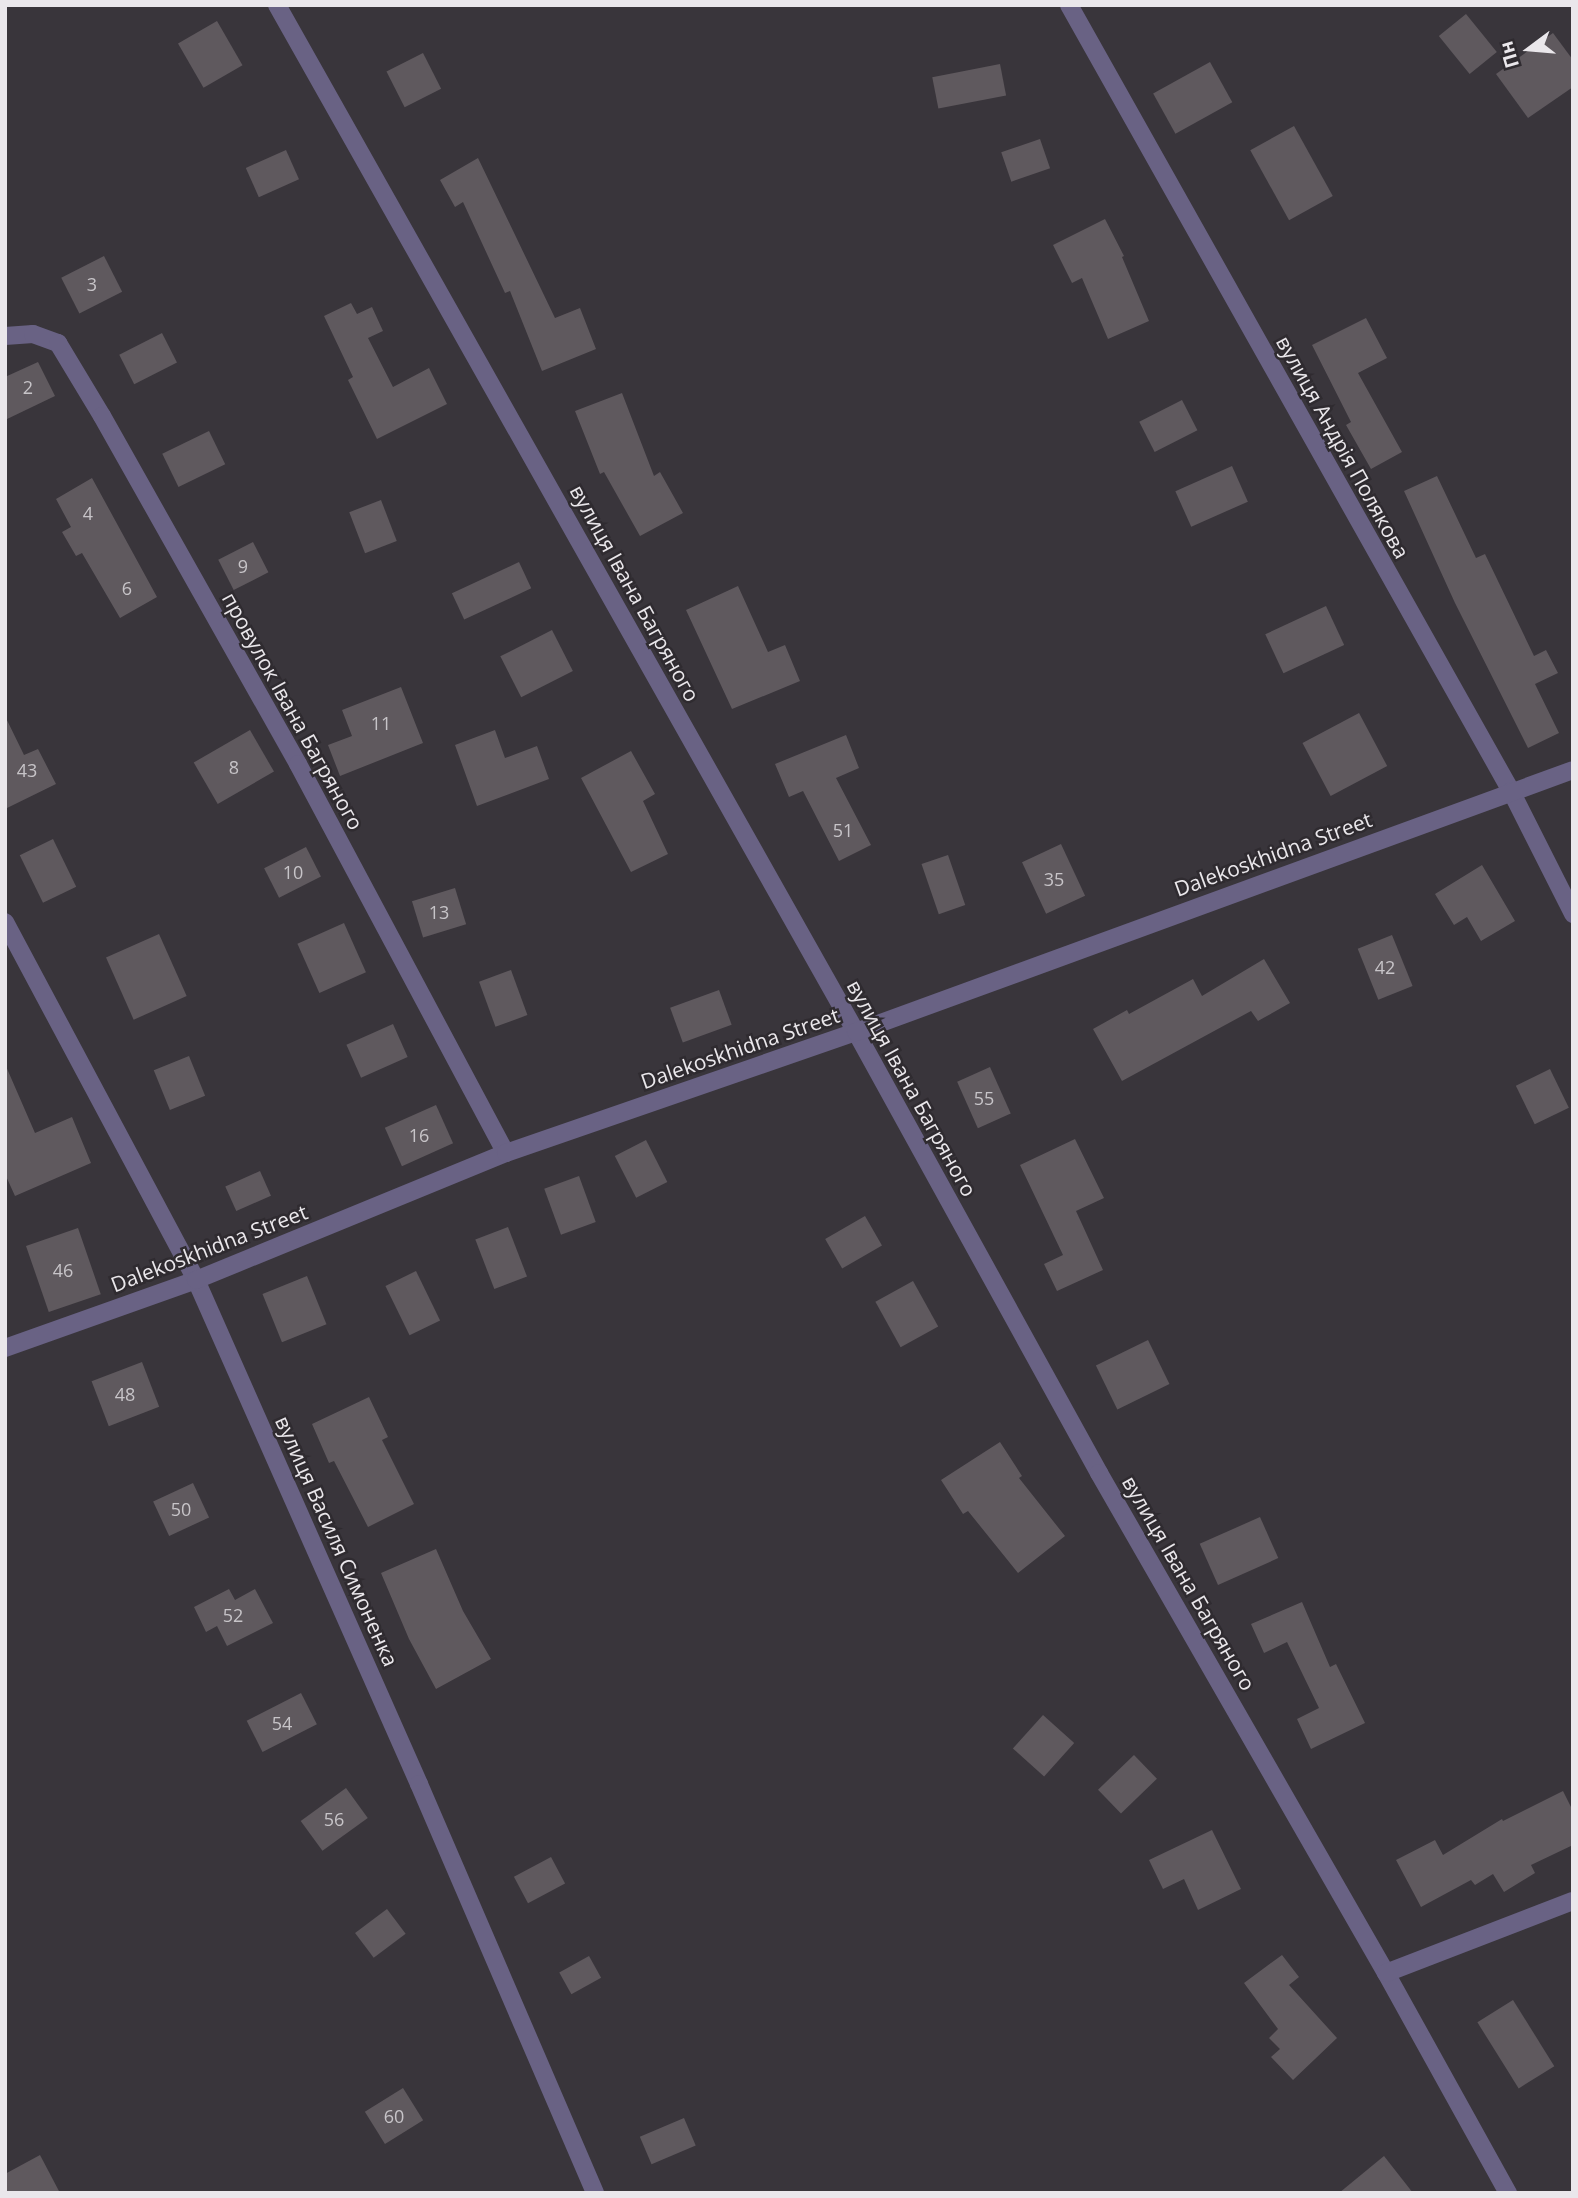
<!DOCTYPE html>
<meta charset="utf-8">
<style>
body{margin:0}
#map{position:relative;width:1578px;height:2198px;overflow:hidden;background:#39353b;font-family:"Open Sans",sans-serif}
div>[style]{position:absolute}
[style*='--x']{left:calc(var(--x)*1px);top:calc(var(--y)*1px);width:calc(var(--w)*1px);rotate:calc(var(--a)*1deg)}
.building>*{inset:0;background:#5f595e;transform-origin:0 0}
.minor>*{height:18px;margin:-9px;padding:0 9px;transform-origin:9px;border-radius:9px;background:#696284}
span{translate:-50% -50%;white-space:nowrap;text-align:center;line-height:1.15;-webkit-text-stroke:5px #2f2b30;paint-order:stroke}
.number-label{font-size:18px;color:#c7c4c8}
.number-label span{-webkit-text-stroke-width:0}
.street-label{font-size:21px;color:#eae7eb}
.frame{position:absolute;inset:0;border:7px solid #eae7eb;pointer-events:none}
.north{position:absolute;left:1494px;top:14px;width:70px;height:70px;-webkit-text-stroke:5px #2f2b30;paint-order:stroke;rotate:254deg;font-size:19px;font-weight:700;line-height:28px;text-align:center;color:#eae7eb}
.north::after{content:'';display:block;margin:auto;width:24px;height:32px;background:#eae7eb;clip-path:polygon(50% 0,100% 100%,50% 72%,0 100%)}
</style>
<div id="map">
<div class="building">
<i style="left:1466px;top:14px;width:49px;height:35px;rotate:51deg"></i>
<i style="left:217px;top:21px;width:51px;height:45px;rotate:60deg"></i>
<i style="clip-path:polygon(1553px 33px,1573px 60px,1573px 87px,1528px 118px,1496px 74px)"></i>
<i style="left:423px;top:53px;width:40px;height:41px;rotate:63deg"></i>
<i style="left:1210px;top:62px;width:46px;height:65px;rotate:61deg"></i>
<i style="left:1000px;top:64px;width:32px;height:69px;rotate:79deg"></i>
<i style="left:1294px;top:126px;width:80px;height:50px;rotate:61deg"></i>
<i style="left:1040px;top:139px;width:31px;height:41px;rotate:71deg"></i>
<i style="left:286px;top:150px;width:32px;height:44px;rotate:66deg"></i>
<i style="clip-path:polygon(478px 158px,555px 318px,580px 308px,596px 349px,542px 371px,510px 291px,505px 293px,463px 202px,455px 207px,440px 180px)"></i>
<i style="clip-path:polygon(1105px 219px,1124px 256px,1122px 257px,1149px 321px,1108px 339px,1082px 278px,1072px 283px,1053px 245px)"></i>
<i style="left:104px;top:256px;width:40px;height:48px;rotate:63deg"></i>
<i style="clip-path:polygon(351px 303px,357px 314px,372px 307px,383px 331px,368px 338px,393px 387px,429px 368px,447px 404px,377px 439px,348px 380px,353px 377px,324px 316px)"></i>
<i style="clip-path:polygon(1366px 318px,1387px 358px,1358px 373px,1402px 452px,1371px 469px,1346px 425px,1351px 422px,1312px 345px)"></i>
<i style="left:162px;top:333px;width:33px;height:48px;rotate:63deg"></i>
<i style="clip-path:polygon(38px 362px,55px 396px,5px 420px,5px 377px)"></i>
<i style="clip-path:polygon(622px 393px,654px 476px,660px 472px,683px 513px,640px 536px,604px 472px,600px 474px,575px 411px)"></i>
<i style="left:1182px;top:400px;width:34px;height:48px;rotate:63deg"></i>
<i style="left:209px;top:431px;width:37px;height:52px;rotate:64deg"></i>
<i style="left:1232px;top:466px;width:39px;height:62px;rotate:66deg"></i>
<i style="clip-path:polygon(1437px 476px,1476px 558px,1485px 554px,1534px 656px,1546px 650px,1558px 673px,1535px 684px,1559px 733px,1528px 748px,1455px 603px,1404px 491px)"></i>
<i style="clip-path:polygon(92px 478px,157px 597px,120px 618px,82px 553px,76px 556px,62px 532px,71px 527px,56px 499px)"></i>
<i style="left:381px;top:500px;width:44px;height:34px;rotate:69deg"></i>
<i style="left:253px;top:542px;width:34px;height:39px;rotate:63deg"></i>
<i style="left:519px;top:562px;width:29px;height:74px;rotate:65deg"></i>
<i style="clip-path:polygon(738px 586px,768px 652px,785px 645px,800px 681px,732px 709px,686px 610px)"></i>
<i style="left:1326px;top:606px;width:43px;height:67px;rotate:65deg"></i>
<i style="left:552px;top:630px;width:46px;height:58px;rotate:63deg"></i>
<i style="clip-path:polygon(401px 687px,423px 743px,340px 776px,328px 745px,352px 736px,342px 710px)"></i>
<i style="left:1359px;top:713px;width:60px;height:64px;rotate:62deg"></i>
<i style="clip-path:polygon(5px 716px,24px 755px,38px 749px,56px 784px,5px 809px)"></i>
<i style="left:250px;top:730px;width:48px;height:65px;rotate:60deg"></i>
<i style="clip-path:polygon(495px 730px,505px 758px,537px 746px,549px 779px,477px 806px,455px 745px)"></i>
<i style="clip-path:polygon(846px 735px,859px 768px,836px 778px,871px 845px,839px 861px,803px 791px,789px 797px,775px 764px)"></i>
<i style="clip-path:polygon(631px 751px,655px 794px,643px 801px,668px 854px,631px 872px,581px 778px)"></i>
<i style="left:53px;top:839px;width:53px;height:37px;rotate:64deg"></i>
<i style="left:1061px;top:844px;width:57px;height:43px;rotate:65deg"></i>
<i style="left:306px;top:847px;width:33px;height:47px;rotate:63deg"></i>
<i style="left:948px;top:855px;width:53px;height:28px;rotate:71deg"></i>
<i style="clip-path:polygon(1482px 865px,1515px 921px,1481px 941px,1467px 917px,1454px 925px,1435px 894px)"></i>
<i style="left:455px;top:888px;width:38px;height:45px;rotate:73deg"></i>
<i style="left:344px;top:923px;width:54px;height:51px;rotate:66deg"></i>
<i style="left:159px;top:934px;width:68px;height:58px;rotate:66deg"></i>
<i style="left:1392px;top:935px;width:55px;height:37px;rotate:68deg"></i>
<i style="clip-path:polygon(1264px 959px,1290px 1003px,1258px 1021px,1251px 1011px,1122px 1081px,1093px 1029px,1127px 1010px,1129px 1014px,1193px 979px,1202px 996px)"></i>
<i style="left:511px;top:970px;width:48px;height:34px;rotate:70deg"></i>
<i style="left:719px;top:990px;width:37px;height:52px;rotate:70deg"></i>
<i style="left:393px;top:1024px;width:36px;height:51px;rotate:66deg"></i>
<i style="left:189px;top:1056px;width:43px;height:38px;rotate:68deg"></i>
<i style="clip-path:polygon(5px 1064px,35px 1133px,72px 1117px,91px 1163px,15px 1196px,5px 1174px)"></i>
<i style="left:990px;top:1067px;width:51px;height:36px;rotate:66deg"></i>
<i style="left:1550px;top:1069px;width:43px;height:38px;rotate:64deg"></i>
<i style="left:436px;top:1105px;width:42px;height:56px;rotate:66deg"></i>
<i style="clip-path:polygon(1075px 1139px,1104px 1198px,1076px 1211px,1103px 1270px,1057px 1291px,1044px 1264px,1063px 1255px,1020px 1165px)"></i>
<i style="left:646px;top:1140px;width:47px;height:35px;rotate:63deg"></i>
<i style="left:260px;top:1171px;width:27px;height:38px;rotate:66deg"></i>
<i style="left:579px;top:1176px;width:49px;height:37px;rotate:70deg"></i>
<i style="left:865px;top:1216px;width:34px;height:46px;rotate:60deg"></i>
<i style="left:508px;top:1227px;width:53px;height:35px;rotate:69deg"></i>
<i style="left:78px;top:1228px;width:70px;height:55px;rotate:71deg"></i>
<i style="left:416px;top:1271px;width:55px;height:34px;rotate:64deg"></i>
<i style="left:307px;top:1276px;width:52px;height:48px;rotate:68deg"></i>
<i style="left:913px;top:1281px;width:52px;height:43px;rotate:61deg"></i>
<i style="left:1148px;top:1340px;width:49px;height:58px;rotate:64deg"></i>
<i style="left:142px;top:1362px;width:48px;height:54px;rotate:69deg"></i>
<i style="clip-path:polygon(369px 1397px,388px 1437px,382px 1440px,414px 1504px,368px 1527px,334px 1461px,329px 1463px,312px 1424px)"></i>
<i style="clip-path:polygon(1000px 1442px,1022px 1476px,1019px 1478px,1065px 1536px,1018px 1573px,968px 1511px,963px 1514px,941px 1480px)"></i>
<i style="left:193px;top:1483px;width:38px;height:44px;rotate:65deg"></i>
<i style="left:1260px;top:1517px;width:45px;height:66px;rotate:66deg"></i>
<i style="clip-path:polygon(436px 1549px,463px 1611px,491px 1659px,436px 1689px,409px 1639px,381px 1573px)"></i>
<i style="clip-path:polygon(229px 1589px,235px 1600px,255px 1589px,273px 1623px,227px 1646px,217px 1626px,206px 1632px,194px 1607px)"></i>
<i style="clip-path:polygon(1302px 1602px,1330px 1667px,1336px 1664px,1365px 1723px,1311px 1749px,1297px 1719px,1319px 1708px,1287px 1642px,1264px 1653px,1251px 1624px)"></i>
<i style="left:301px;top:1693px;width:35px;height:61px;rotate:63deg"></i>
<i style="left:1043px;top:1715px;width:42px;height:45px;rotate:42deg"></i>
<i style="left:1134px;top:1755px;width:33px;height:50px;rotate:46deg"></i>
<i style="left:346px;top:1788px;width:37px;height:56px;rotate:54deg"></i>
<i style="clip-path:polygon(1563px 1791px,1573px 1811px,1573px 1845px,1531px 1865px,1535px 1873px,1504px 1892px,1493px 1874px,1475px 1885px,1471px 1880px,1421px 1907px,1396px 1860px,1435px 1840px,1443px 1855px,1502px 1819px,1503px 1821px)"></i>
<i style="clip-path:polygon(1212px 1830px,1241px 1889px,1198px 1910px,1184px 1879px,1163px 1889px,1149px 1860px)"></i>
<i style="left:551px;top:1857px;width:30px;height:42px;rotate:62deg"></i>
<i style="left:387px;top:1909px;width:31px;height:40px;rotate:53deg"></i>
<i style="clip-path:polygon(1282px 1955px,1299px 1977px,1289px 1985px,1337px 2038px,1293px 2080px,1271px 2057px,1280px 2049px,1269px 2038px,1278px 2029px,1244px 1983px)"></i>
<i style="left:589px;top:1956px;width:25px;height:34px;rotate:61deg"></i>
<i style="left:1513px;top:2000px;width:78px;height:42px;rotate:58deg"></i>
<i style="left:403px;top:2088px;width:38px;height:45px;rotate:58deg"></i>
<i style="left:684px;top:2118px;width:30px;height:48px;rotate:67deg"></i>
<i style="clip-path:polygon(40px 2155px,60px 2193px,5px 2193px,5px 2174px)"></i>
<i style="clip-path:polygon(1384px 2156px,1413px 2193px,1339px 2193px)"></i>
</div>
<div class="minor">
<i style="--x:277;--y:5;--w:1179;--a:60.59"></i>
<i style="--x:856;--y:1032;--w:504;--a:61.14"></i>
<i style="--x:1099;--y:1473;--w:577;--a:60.14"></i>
<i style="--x:1386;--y:1973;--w:252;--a:61"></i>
<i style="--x:1069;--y:5;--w:902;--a:60.65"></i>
<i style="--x:1511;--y:791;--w:138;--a:63.2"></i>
<i style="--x:5;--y:336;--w:28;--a:-4"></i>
<i style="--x:33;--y:334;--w:27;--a:20"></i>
<i style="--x:58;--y:343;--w:85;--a:58.9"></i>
<i style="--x:102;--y:416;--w:399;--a:60.6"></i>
<i style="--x:298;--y:764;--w:441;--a:61.9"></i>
<i style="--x:5;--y:922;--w:406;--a:61.9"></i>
<i style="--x:196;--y:1280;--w:551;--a:66.13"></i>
<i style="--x:419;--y:1784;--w:445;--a:66.7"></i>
<i style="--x:5;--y:1348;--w:203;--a:-19.6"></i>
<i style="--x:196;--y:1280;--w:335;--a:-22.3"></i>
<i style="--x:506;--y:1153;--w:370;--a:-19.1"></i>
<i style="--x:856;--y:1032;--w:763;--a:-20.07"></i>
<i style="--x:1386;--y:1973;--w:200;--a:-21.1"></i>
</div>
<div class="number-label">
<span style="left:92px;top:284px">3</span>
<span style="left:28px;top:387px">2</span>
<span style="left:88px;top:513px">4</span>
<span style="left:243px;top:566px">9</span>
<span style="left:127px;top:588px">6</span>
<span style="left:381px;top:723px">11</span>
<span style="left:234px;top:767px">8</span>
<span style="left:27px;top:770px">43</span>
<span style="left:843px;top:830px">51</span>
<span style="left:293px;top:872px">10</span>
<span style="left:1054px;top:879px">35</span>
<span style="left:439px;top:912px">13</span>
<span style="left:1385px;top:967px">42</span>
<span style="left:984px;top:1098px">55</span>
<span style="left:419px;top:1135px">16</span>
<span style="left:63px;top:1270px">46</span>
<span style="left:125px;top:1394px">48</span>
<span style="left:181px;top:1509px">50</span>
<span style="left:233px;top:1615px">52</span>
<span style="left:282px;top:1723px">54</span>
<span style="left:334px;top:1819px">56</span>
<span style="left:394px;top:2116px">60</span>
</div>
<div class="street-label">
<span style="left:1343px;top:447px;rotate:61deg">вулиця Андрія Полякова</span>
<span style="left:635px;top:593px;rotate:61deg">вулиця Івана Багряного</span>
<span style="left:293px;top:711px;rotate:61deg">провулок Івана Багряного</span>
<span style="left:1273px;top:854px;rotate:-20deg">Dalekoskhidna Street</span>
<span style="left:740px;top:1048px;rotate:-19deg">Dalekoskhidna Street</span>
<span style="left:912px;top:1088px;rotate:61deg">вулиця Івана Багряного</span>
<span style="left:209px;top:1248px;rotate:-21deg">Dalekoskhidna Street</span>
<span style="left:337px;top:1541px;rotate:66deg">вулиця Василя Симоненка</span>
<span style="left:1189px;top:1583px;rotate:60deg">вулиця Івана Багряного</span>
</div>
<div class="frame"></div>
<div class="north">Пн</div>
</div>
